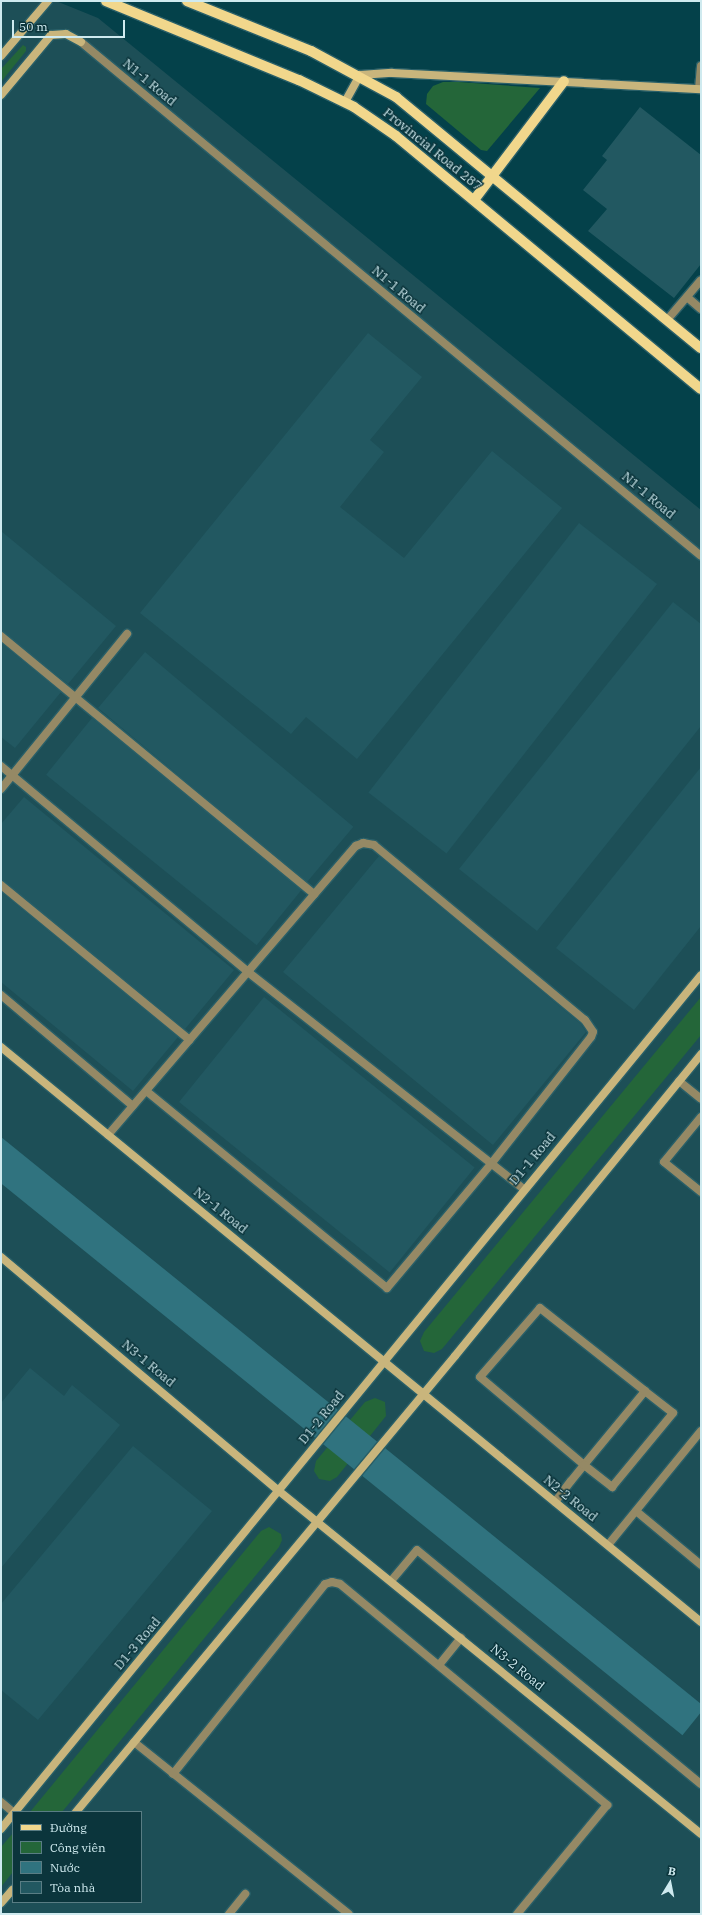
<!DOCTYPE html>
<meta charset="utf-8">
<style>
body{margin:0}
#map{position:relative;width:702px;height:1915px;overflow:hidden;background:#04414a;font-family:"IBM Plex Serif",serif}
div>[style]{position:absolute}
[style*='--x']{left:calc(var(--x)*1px);top:calc(var(--y)*1px);width:calc(var(--w)*1px);rotate:calc(var(--a)*1deg)}
.built>*{inset:0;background:#1d4f57}
.green>*{inset:0;background:#246639}
.water>*{inset:0;background:#30737f;transform-origin:0 0}
.building>*{inset:0;background:#225861;transform-origin:0 0}
.roads{filter:drop-shadow(1px 0 #295f68) drop-shadow(-1px 0 #295f68) drop-shadow(0 1px #295f68) drop-shadow(0 -1px #295f68)}
.lane>*{height:8px;margin:-4px;padding:0 4px;transform-origin:4px;border-radius:4px;background:#958965}
.street>*{height:8px;margin:-4px;padding:0 4px;transform-origin:4px;border-radius:4px;background:#958965}
.secondary>*{height:8px;margin:-4px;padding:0 4px;transform-origin:4px;border-radius:4px;background:#c9b57c}
.primary>*{height:10px;margin:-5px;padding:0 5px;transform-origin:5px;border-radius:5px;background:#f1d78c}
span{translate:-50% -50%;white-space:nowrap;text-align:center;line-height:1.15;-webkit-text-stroke:3px #0b353c;paint-order:stroke}
.street-label{font-size:13px;color:#cfeaef}
.frame{position:absolute;inset:0;border:2px solid #cfeaef;pointer-events:none}
.legend{position:absolute;left:12px;top:1811px;width:130px;height:92px;box-sizing:border-box;background:#0b353c;border:1px solid #597d84;margin:0;padding:5px 7px;list-style:none;font-size:12px;color:#cfeaef}
.legend li{display:flex;align-items:center;gap:8px;height:20px}
.legend b{width:20px;border:1px solid #597d84}
.north{position:absolute;left:650px;top:1863px;width:40px;height:40px;-webkit-text-stroke:3px #0b353c;paint-order:stroke;rotate:10deg;font-size:11px;font-weight:700;line-height:16px;text-align:center;color:#cfeaef}
.north::after{content:'';display:block;margin:auto;width:14px;height:18px;background:#cfeaef;clip-path:polygon(50% 0,100% 100%,50% 72%,0 100%)}
.scale{position:absolute;left:12px;top:20px;width:113px;height:18px;box-sizing:border-box;border:2px solid #cfeaef;border-top:0;padding-left:5px;font-size:12px;line-height:14px;white-space:nowrap;color:#cfeaef;-webkit-text-stroke:3px #0b353c;paint-order:stroke}
</style>
<div id="map">
<div class="built">
<i style="clip-path:polygon(evenodd,1px 1px,56px 1px,98px 18px,701px 510px,701px 1914px,1px 1914px,1px 1px,13px 1812px,141px 1812px,141px 1902px,13px 1902px,13px 1812px)"></i>
</div>
<div class="green">
<i style="clip-path:polygon(23px 45px,26px 47px,26px 51px,1px 82px,1px 69px)"></i>
<i style="clip-path:polygon(443px 82px,459px 82px,540px 88px,487px 151px,481px 150px,426px 104px,427px 94px,433px 86px)"></i>
<i style="clip-path:polygon(701px 997px,701px 1035px,442px 1349px,434px 1353px,424px 1351px,420px 1341px,424px 1332px)"></i>
<i style="clip-path:polygon(375px 1398px,385px 1402px,386px 1416px,337px 1477px,330px 1481px,319px 1479px,314px 1471px,316px 1461px,365px 1402px)"></i>
<i style="clip-path:polygon(269px 1527px,281px 1534px,282px 1540px,279px 1547px,62px 1812px,30px 1812px,261px 1531px)"></i>
<i style="clip-path:polygon(13px 1833px,13px 1872px,1px 1887px,1px 1847px)"></i>
</div>
<div class="water">
<i style="left:1px;top:1137px;width:906px;height:36px;rotate:39deg"></i>
</div>
<div class="building">
<i style="clip-path:polygon(640px 107px,701px 155px,701px 264px,674px 298px,588px 231px,607px 209px,583px 190px,607px 160px,602px 156px)"></i>
<i style="clip-path:polygon(368px 333px,422px 377px,370px 440px,384px 452px,340px 507px,404px 558px,492px 451px,562px 508px,357px 759px,306px 717px,291px 734px,140px 613px)"></i>
<i style="left:579px;top:523px;width:99px;height:342px;rotate:38deg"></i>
<i style="clip-path:polygon(1px 531px,116px 626px,68px 684px,1px 631px)"></i>
<i style="clip-path:polygon(673px 602px,701px 624px,701px 726px,537px 931px,459px 869px)"></i>
<i style="clip-path:polygon(1px 643px,61px 692px,15px 748px,1px 737px)"></i>
<i style="left:145px;top:652px;width:272px;height:73px;rotate:40deg"></i>
<i style="left:92px;top:718px;width:271px;height:73px;rotate:39deg"></i>
<i style="clip-path:polygon(701px 767px,701px 926px,634px 1010px,556px 948px)"></i>
<i style="clip-path:polygon(24px 797px,234px 970px,185px 1029px,1px 880px,1px 824px)"></i>
<i style="clip-path:polygon(379px 856px,581px 1024px,586px 1032px,493px 1145px,283px 972px)"></i>
<i style="clip-path:polygon(1px 892px,178px 1037px,133px 1091px,1px 982px)"></i>
<i style="left:264px;top:997px;width:271px;height:135px;rotate:39deg"></i>
<i style="clip-path:polygon(30px 1368px,64px 1396px,72px 1385px,120px 1425px,1px 1568px,1px 1403px)"></i>
<i style="clip-path:polygon(133px 1446px,212px 1511px,38px 1720px,1px 1690px,1px 1604px)"></i>
</div>
<div class="roads">
<div class="lane">
<i style="--x:1;--y:636;--w:406;--a:39.5"></i>
<i style="--x:1;--y:766;--w:322;--a:39.8"></i>
<i style="--x:248;--y:972;--w:351;--a:38.2"></i>
<i style="--x:1;--y:789;--w:200;--a:-50.9"></i>
<i style="--x:1;--y:885;--w:244;--a:39.4"></i>
<i style="--x:1;--y:995;--w:172;--a:40.1"></i>
<i style="--x:679;--y:1081;--w:28;--a:39"></i>
<i style="--x:701;--y:1117;--w:58;--a:129.4"></i>
<i style="--x:664;--y:1162;--w:48;--a:39"></i>
<i style="--x:108;--y:1135;--w:381;--a:-49.4"></i>
<i style="--x:356;--y:846;--w:8;--a:-23"></i>
<i style="--x:363;--y:843;--w:11;--a:10"></i>
<i style="--x:374;--y:845;--w:274;--a:39.7"></i>
<i style="--x:585;--y:1020;--w:14;--a:56"></i>
<i style="--x:593;--y:1032;--w:5;--a:112"></i>
<i style="--x:591;--y:1037;--w:162;--a:128.2"></i>
<i style="--x:491;--y:1164;--w:162;--a:130"></i>
<i style="--x:387;--y:1288;--w:311;--a:-140.7"></i>
<i style="--x:555;--y:1502;--w:26;--a:-53"></i>
<i style="--x:571;--y:1481;--w:21;--a:-51"></i>
<i style="--x:584;--y:1465;--w:96;--a:-50.5"></i>
<i style="--x:645;--y:1391;--w:134;--a:-141.7"></i>
<i style="--x:540;--y:1308;--w:91;--a:131"></i>
<i style="--x:480;--y:1377;--w:136;--a:40.2"></i>
<i style="--x:584;--y:1465;--w:36;--a:38"></i>
<i style="--x:612;--y:1487;--w:96;--a:-50.5"></i>
<i style="--x:673;--y:1413;--w:36;--a:-142"></i>
<i style="--x:636;--y:1511;--w:85;--a:39.7"></i>
<i style="--x:608;--y:1545;--w:147;--a:-50.8"></i>
<i style="--x:391;--y:1581;--w:40;--a:-50"></i>
<i style="--x:417;--y:1550;--w:368;--a:39.5"></i>
<i style="--x:439;--y:1665;--w:35;--a:-51"></i>
<i style="--x:134;--y:1742;--w:275;--a:38.7"></i>
<i style="--x:173;--y:1774;--w:243;--a:-51.3"></i>
<i style="--x:325;--y:1584;--w:7;--a:-16"></i>
<i style="--x:332;--y:1582;--w:8;--a:14"></i>
<i style="--x:340;--y:1584;--w:347;--a:39.6"></i>
<i style="--x:607;--y:1805;--w:141;--a:129.5"></i>
<i style="--x:1;--y:1802;--w:16;--a:40"></i>
<i style="--x:229;--y:1914;--w:26;--a:-51"></i>
</div>
<div class="street">
<i style="--x:81;--y:42;--w:805;--a:39.66"></i>
<i style="--x:699;--y:89;--w:23;--a:-85"></i>
<i style="--x:687;--y:297;--w:18;--a:41"></i>
<i style="--x:667;--y:320;--w:52;--a:-49.6"></i>
</div>
<div class="secondary">
<i style="--x:1;--y:56;--w:72;--a:-49.5"></i>
<i style="--x:1;--y:95;--w:78;--a:-50.2"></i>
<i style="--x:51;--y:35;--w:15;--a:-4"></i>
<i style="--x:66;--y:34;--w:17;--a:28"></i>
<i style="--x:345;--y:102;--w:31;--a:-61"></i>
<i style="--x:360;--y:75;--w:32;--a:-4"></i>
<i style="--x:392;--y:73;--w:309;--a:3"></i>
<i style="--x:1;--y:1047;--w:906;--a:39.4"></i>
<i style="--x:1;--y:1257;--w:363;--a:40.1"></i>
<i style="--x:279;--y:1491;--w:544;--a:39.1"></i>
<i style="--x:15;--y:1812;--w:1082;--a:-50.66"></i>
<i style="--x:76;--y:1812;--w:593;--a:-50.27"></i>
<i style="--x:455;--y:1356;--w:390;--a:-50.8"></i>
<i style="--x:1;--y:1829;--w:19;--a:-51"></i>
<i style="--x:1;--y:1903;--w:18;--a:-49"></i>
</div>
<div class="primary">
<i style="--x:106;--y:1;--w:209;--a:22.3"></i>
<i style="--x:299;--y:80;--w:61;--a:26.1"></i>
<i style="--x:354;--y:107;--w:51;--a:34.6"></i>
<i style="--x:396;--y:136;--w:396;--a:39.7"></i>
<i style="--x:187;--y:1;--w:134;--a:22"></i>
<i style="--x:311;--y:51;--w:97;--a:28.4"></i>
<i style="--x:396;--y:97;--w:395;--a:39.5"></i>
<i style="--x:474;--y:200;--w:149;--a:-52.9"></i>
</div>
</div>
<div class="street-label">
<span style="left:149px;top:83px;rotate:40deg">N1-1 Road</span>
<span style="left:432px;top:150px;rotate:39deg">Provincial Road 287</span>
<span style="left:398px;top:290px;rotate:40deg">N1-1 Road</span>
<span style="left:648px;top:496px;rotate:40deg">N1-1 Road</span>
<span style="left:533px;top:1159px;rotate:-50deg">D1-1 Road</span>
<span style="left:220px;top:1211px;rotate:39deg">N2-1 Road</span>
<span style="left:148px;top:1364px;rotate:40deg">N3-1 Road</span>
<span style="left:322px;top:1418px;rotate:-51deg">D1-2 Road</span>
<span style="left:570px;top:1499px;rotate:39deg">N2-2 Road</span>
<span style="left:138px;top:1644px;rotate:-50deg">D1-3 Road</span>
<span style="left:517px;top:1668px;rotate:39deg">N3-2 Road</span>
</div>
<div class="frame"></div>
<ul class="legend">
<li><b style="height:5px;background:#f1d78c"></b>Đường</li>
<li><b style="height:11px;background:#246639"></b>Công viên</li>
<li><b style="height:11px;background:#30737f"></b>Nước</li>
<li><b style="height:11px;background:#225861"></b>Tòa nhà</li>
</ul>
<div class="north">B</div>
<div class="scale">50 m</div>
</div>
